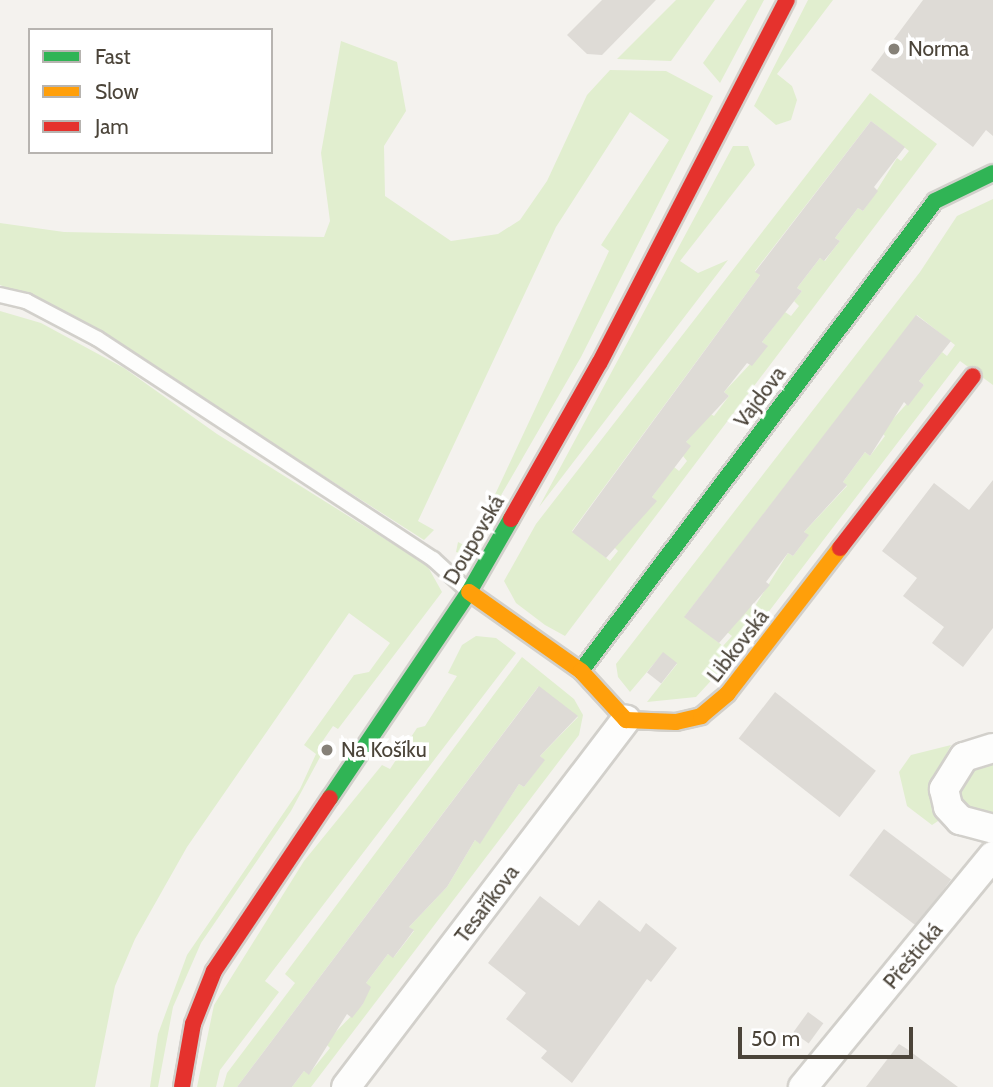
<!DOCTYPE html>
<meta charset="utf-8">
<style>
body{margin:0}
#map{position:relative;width:993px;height:1087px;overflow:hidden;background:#f4f2ee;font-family:Cabin,sans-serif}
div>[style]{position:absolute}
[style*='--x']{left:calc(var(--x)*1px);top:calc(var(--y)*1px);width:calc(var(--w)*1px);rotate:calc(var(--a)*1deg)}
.green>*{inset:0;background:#e1eecf}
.building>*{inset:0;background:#dedbd6;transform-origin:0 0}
.roads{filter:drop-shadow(2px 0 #d2d0cb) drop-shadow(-2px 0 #d2d0cb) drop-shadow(0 2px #d2d0cb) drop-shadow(0 -2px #d2d0cb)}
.lane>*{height:14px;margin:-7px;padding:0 7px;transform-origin:7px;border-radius:7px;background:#fdfdfc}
.street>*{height:28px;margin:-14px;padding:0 14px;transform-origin:14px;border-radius:14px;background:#fdfdfc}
.fast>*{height:16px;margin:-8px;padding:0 8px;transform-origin:8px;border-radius:8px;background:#30b455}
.slow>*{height:16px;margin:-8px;padding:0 8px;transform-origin:8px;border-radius:8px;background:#ff9f0a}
.jam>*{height:16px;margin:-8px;padding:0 8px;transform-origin:8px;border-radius:8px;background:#e5322d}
.dots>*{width:19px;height:19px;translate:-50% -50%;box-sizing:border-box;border:4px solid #fff;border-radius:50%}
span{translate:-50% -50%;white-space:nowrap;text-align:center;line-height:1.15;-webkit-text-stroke:7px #fff;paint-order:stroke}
.poi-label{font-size:21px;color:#4b4439}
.left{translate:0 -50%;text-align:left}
.street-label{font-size:21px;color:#4b4439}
.legend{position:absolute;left:28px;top:28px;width:245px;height:126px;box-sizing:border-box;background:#fff;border:2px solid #b7b4b0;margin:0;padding:9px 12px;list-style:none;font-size:21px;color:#4b4439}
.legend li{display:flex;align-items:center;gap:14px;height:35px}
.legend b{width:35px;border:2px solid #b7b4b0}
.scale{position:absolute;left:738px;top:1027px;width:175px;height:32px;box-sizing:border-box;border:4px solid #4b4439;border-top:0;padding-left:9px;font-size:21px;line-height:24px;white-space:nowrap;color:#4b4439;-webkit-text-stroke:5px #fff;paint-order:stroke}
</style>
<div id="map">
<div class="green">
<i style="clip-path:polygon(676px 0,715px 0,671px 61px,617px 59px)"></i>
<i style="clip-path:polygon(747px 0,764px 0,720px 83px,703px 63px)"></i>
<i style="clip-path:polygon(808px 0,833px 0,777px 74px,792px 86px,797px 100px,791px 120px,776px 125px,754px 106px)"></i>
<i style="clip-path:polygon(341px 41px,397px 62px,406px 111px,384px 146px,385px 196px,451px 241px,498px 234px,520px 220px,547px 181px,587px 95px,610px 70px,666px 71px,713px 96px,581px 357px,466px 556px,456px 552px,458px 542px,470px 548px,609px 251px,601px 245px,669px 140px,630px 112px,556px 227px,418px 521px,434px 530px,424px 540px,131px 353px,54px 307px,0 285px,0 223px,64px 232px,324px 237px,330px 221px,321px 153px)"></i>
<i style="clip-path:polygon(evenodd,870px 93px,937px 144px,565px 636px,545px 625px,516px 603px,504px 581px,536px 524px,870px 93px,871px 121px,909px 151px,901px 161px,897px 158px,870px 201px,863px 211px,858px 208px,835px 238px,840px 241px,832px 251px,825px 261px,820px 258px,797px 288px,802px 291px,794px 301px,799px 306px,791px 316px,785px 312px,762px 342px,767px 346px,724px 392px,729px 396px,714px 416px,709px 413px,686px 442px,683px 456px,687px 461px,679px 471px,674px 467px,652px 497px,656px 501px,614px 547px,618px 551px,610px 561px,572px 531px,760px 275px,755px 271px,871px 121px)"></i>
<i style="clip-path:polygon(733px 146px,748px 146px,755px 165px,680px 261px,698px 273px,728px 260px,539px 507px)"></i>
<i style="clip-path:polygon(evenodd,993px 199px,993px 385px,960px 361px,741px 648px,696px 697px,647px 702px,677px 664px,663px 653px,630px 692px,618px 677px,616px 664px,920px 272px,957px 216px,993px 199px,917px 315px,955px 345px,947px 356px,942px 352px,919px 381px,924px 385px,881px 432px,885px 436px,870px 456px,865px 452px,843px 482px,847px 486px,804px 532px,808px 536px,793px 556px,788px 553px,755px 606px,750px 603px,727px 632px,732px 636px,723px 646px,685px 616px,917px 315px)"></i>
<i style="clip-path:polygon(0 311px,41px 323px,124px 368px,217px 434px,414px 557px,428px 567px,442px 592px,338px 729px,333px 726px,322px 742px,326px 746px,291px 811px,201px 943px,173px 1007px,158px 1087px,150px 1087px,158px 1034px,187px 955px,300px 789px,316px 754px,304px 745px,354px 675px,369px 672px,390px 643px,349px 613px,187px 847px,135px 939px,115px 986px,95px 1087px,0 1087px)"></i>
<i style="clip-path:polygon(476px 636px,496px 638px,516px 653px,265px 981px,279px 992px,220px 1070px,216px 1087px,197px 1087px,214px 1005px,304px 861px,382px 765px,390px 769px,417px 728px,425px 726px,457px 676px,448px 673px,462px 645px)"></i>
<i style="clip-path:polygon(522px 657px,574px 699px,583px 715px,579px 735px,311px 1087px,292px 1087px,304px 1071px,309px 1074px,330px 1048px,325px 1043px,363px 1004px,366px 983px,388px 954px,394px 957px,414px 931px,409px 927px,447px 887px,475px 840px,480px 843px,519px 784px,524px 787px,544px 760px,540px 756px,578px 717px,538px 687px,237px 1087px,223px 1087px,227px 1073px,295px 983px,285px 974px)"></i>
<i style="clip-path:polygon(951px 745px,933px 781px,941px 819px,932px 825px,907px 806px,899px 772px,911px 755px)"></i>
<i style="clip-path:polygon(993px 760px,993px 816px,964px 808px,958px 793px,965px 772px)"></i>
</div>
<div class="building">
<i style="clip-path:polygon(602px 0,656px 0,602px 55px,587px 54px,567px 35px)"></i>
<i style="clip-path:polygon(923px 0,993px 0,993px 136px,986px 130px,973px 147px,871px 70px)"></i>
<i style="clip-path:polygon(871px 121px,905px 147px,874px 187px,878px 191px,863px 211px,858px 208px,835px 238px,840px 241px,824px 261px,820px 258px,797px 288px,802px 291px,762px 342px,768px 346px,752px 366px,747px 363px,724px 392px,729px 396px,686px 442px,691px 446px,652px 497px,657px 501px,606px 558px,572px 532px,760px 275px,755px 272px)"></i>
<i style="clip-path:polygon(916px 315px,951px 341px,919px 381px,924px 385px,908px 406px,904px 402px,870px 456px,865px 452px,843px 482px,847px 485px,804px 532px,809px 535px,793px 556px,788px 553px,766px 582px,770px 585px,719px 643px,684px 617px)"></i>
<i style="clip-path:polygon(993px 480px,993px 628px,963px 667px,932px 643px,944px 627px,903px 596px,917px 578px,882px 551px,934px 483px,969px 510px)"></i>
<i style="left:663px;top:652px;width:18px;height:26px;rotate:38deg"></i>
<i style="clip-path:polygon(539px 686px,578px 716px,540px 756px,545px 760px,524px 787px,519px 784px,480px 844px,475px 840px,447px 887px,409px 927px,414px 930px,393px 958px,388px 954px,366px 983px,371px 987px,363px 1004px,352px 1018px,347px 1014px,309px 1075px,304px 1071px,292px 1087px,237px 1087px)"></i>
<i style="left:775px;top:692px;width:128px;height:59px;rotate:38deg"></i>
<i style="left:884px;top:829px;width:84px;height:58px;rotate:37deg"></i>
<i style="clip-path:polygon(540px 896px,579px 926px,599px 900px,640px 932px,646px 923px,677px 948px,651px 982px,647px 979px,572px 1083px,541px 1058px,547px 1051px,506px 1019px,526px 993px,488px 963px)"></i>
<i style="left:808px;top:1012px;width:19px;height:25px;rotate:36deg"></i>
<i style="clip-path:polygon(899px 1044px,907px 1049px,958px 1087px,866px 1087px)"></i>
</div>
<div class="roads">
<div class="lane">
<i style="--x:0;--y:295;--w:27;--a:13"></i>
<i style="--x:26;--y:301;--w:81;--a:27.8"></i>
<i style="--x:98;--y:339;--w:401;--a:33.3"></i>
<i style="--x:433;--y:559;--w:47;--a:42.4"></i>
</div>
<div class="street">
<i style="--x:993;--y:748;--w:30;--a:163"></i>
<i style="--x:964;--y:757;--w:38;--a:122"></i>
<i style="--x:944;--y:789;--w:18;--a:77"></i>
<i style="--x:948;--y:807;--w:18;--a:47"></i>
<i style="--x:960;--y:820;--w:34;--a:15"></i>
<i style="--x:346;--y:1087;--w:462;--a:-52.7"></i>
<i style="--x:803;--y:1087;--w:299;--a:-50.6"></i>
</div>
<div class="fast">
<i style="--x:581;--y:671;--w:588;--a:-53.01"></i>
<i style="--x:935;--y:201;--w:64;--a:-25.8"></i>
<i style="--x:330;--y:798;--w:249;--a:-56"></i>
<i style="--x:469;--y:592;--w:84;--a:-60.1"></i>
</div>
<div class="slow">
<i style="--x:469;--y:592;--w:137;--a:35.2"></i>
<i style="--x:581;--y:671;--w:67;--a:47.4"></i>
<i style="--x:626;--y:720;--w:50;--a:2.3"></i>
<i style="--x:676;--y:722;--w:26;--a:-13"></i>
<i style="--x:701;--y:716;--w:35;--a:-40"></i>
<i style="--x:728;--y:693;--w:183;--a:-52.3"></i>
</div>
<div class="jam">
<i style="--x:511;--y:519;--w:180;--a:-60.5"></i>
<i style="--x:600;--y:362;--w:407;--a:-62.7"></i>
<i style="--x:840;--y:548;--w:217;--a:-52.3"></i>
<i style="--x:182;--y:1087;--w:64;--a:-80.1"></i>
<i style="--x:193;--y:1024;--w:57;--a:-68.4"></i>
<i style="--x:214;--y:971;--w:208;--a:-56.2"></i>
</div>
</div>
<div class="dots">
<i style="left:894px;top:49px;background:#868178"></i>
<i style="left:327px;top:750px;background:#868178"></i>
</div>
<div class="poi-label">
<span class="left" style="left:908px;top:49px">Norma</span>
<span class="left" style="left:341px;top:750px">Na Košíku</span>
</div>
<div class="street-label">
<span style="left:760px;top:397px;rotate:-53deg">Vajdova</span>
<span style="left:474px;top:540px;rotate:-60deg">Doupovská</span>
<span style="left:738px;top:646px;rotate:-52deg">Libkovská</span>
<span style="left:487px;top:904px;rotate:-53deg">Tesaříkova</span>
<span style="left:913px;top:956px;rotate:-50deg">Přeštická</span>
</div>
<ul class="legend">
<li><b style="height:9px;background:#30b455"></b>Fast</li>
<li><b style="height:9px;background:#ff9f0a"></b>Slow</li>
<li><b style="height:9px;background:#e5322d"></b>Jam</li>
</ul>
<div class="scale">50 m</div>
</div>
